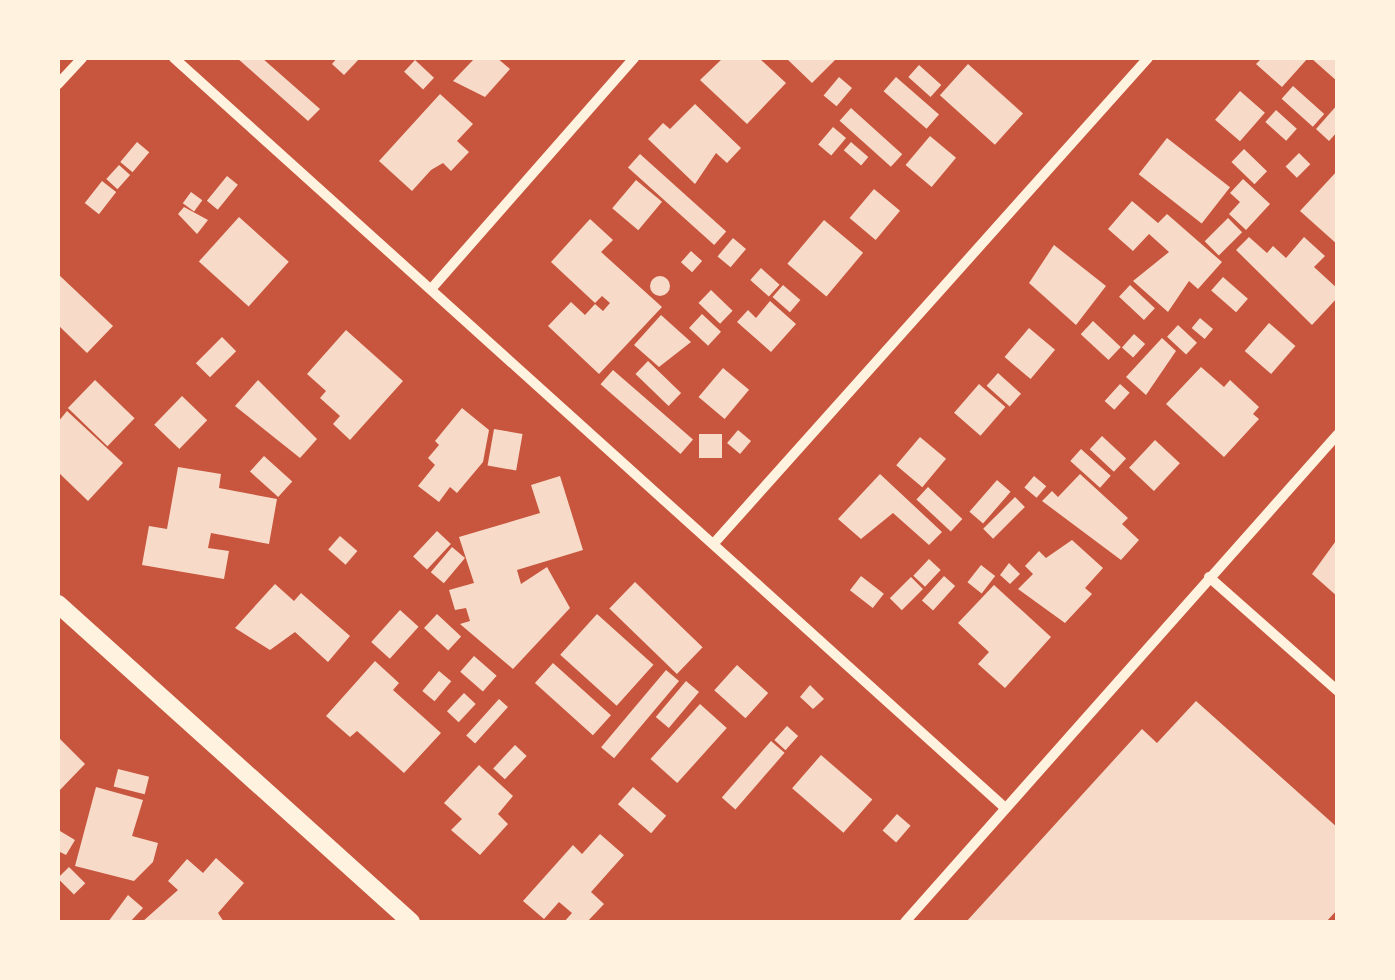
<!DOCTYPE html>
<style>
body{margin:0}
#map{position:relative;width:1395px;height:980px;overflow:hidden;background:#c8553d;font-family:Helvetica,sans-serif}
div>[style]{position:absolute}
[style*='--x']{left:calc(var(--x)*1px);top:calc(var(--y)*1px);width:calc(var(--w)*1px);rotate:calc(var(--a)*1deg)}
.building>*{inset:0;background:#f7dbc8;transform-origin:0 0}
.round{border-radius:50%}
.minor>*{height:10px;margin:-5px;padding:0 5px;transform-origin:5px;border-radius:5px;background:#fff3e0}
.tertiary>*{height:18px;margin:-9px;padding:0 9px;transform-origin:9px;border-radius:9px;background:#fff3e0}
span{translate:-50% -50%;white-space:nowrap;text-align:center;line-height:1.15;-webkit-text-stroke:8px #fff3e0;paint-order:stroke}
.frame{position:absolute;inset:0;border:60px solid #fff3e0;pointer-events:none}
</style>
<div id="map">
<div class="building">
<i style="clip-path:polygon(237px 58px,262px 58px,320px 109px,308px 121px)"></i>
<i style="clip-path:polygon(337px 58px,360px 58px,344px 75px,332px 64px)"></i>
<i style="clip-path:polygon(475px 58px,497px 58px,510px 69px,485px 97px,453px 81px)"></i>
<i style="clip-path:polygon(723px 58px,759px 58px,786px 83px,747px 124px,700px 80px)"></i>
<i style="clip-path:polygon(786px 58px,837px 58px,812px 83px)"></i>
<i style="clip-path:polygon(1262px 58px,1308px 58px,1282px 87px,1256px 64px)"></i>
<i style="clip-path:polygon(1311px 58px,1335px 58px,1338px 82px)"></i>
<i style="left:415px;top:60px;width:26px;height:16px;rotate:43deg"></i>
<i style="left:968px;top:64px;width:74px;height:42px;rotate:42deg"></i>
<i style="left:919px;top:65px;width:30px;height:16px;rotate:42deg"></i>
<i style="left:839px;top:77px;width:17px;height:24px;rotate:40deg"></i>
<i style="left:896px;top:77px;width:57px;height:19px;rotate:41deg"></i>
<i style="left:1293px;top:86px;width:42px;height:17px;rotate:42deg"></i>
<i style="left:1240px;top:91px;width:33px;height:38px;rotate:41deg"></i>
<i style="clip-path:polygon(440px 94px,473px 124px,457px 141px,469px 152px,451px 171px,443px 163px,431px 170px,412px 191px,379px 161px)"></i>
<i style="clip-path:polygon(695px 104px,741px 148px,727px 163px,716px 153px,695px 184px,648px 139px,663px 123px,670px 129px)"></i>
<i style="clip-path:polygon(1338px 104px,1338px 131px,1329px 141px,1316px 129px)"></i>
<i style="left:851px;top:108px;width:69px;height:17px;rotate:42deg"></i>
<i style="left:1276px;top:110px;width:28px;height:16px;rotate:42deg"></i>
<i style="left:833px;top:127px;width:17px;height:23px;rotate:40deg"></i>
<i style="left:930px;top:136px;width:34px;height:38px;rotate:40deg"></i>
<i style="left:1167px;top:138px;width:80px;height:46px;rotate:38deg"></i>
<i style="left:137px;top:142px;width:16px;height:26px;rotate:40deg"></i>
<i style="left:851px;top:142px;width:23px;height:11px;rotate:41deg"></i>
<i style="left:1244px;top:149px;width:32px;height:18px;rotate:44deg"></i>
<i style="left:1299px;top:153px;width:16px;height:19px;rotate:45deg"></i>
<i style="left:640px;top:154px;width:116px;height:18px;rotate:42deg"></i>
<i style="left:119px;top:165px;width:15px;height:19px;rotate:42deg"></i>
<i style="clip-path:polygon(1338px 170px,1338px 245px,1300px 211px)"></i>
<i style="left:227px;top:176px;width:14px;height:32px;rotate:39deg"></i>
<i style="clip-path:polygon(1243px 179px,1270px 204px,1246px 230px,1229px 214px,1240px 202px,1230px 193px)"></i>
<i style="left:636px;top:180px;width:34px;height:37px;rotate:40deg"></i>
<i style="left:102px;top:181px;width:18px;height:28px;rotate:38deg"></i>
<i style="left:874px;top:189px;width:34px;height:38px;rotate:40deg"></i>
<i style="left:191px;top:192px;width:14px;height:14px;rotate:36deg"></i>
<i style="clip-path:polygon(1132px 201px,1158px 223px,1167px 214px,1222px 262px,1198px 289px,1189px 281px,1168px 312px,1133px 281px,1169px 252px,1149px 234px,1133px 251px,1108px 229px)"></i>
<i style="clip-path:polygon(184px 207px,208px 220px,197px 234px,178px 214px)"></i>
<i style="left:239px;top:217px;width:67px;height:60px;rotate:42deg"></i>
<i style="left:1228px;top:218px;width:20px;height:33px;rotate:45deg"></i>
<i style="clip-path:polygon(590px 219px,613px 240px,601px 252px,662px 307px,599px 374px,548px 326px,571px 302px,585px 315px,595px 304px,603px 311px,610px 303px,602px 296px,595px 303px,551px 262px)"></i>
<i style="left:824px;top:220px;width:51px;height:57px;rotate:40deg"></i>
<i style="clip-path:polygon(1249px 237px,1267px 253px,1273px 246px,1286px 258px,1304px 237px,1325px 256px,1314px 267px,1338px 289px,1338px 297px,1312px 325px,1236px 250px)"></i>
<i style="left:733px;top:238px;width:17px;height:24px;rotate:40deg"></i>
<i style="clip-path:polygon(1054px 245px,1106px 286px,1076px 325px,1029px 283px)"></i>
<i style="left:691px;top:251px;width:15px;height:15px;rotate:42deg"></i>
<i style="left:761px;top:268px;width:25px;height:16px;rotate:42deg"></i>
<i style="clip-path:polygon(58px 274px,113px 326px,87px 353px,58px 325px)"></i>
<i class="round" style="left:650px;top:276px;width:20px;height:20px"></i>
<i style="left:1223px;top:277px;width:33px;height:18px;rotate:41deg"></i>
<i style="left:783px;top:285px;width:23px;height:16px;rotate:41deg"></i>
<i style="left:1130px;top:285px;width:34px;height:16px;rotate:43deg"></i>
<i style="left:711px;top:290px;width:30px;height:18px;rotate:44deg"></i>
<i style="clip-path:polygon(770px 301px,796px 324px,771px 352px,737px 322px,748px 310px,756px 318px)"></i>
<i style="left:702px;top:314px;width:26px;height:19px;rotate:43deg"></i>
<i style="clip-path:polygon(661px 315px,691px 342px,659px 367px,634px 345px)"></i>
<i style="left:1200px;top:318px;width:17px;height:13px;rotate:40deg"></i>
<i style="left:1093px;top:321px;width:38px;height:18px;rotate:43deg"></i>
<i style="left:1269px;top:323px;width:35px;height:37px;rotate:41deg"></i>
<i style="left:1178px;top:325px;width:26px;height:16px;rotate:43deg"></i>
<i style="left:1029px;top:328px;width:34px;height:38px;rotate:40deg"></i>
<i style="clip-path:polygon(346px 330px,403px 381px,350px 440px,333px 424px,340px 416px,320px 398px,326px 391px,307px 374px)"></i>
<i style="left:1134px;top:334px;width:15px;height:18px;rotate:42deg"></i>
<i style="left:222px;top:337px;width:20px;height:37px;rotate:45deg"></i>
<i style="clip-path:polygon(1162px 338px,1176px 351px,1146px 395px,1126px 377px)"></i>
<i style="left:648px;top:361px;width:46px;height:18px;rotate:44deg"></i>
<i style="clip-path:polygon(1201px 367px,1224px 387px,1230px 380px,1259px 407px,1253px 414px,1259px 419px,1224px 457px,1166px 404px)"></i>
<i style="left:723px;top:368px;width:34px;height:38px;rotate:40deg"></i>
<i style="left:613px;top:370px;width:106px;height:19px;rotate:41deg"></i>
<i style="left:998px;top:373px;width:31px;height:17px;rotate:42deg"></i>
<i style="left:95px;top:380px;width:55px;height:39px;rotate:44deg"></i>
<i style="clip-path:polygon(258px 380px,317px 439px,300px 458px,235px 406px)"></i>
<i style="left:979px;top:384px;width:35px;height:38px;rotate:41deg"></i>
<i style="left:1120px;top:384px;width:13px;height:23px;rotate:42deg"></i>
<i style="left:182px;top:396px;width:35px;height:40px;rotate:44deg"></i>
<i style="clip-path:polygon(462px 408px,489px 430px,483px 462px,457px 493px,450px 487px,439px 502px,418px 486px,435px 465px,428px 458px,439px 445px,435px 441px)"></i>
<i style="clip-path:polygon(67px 411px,123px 463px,88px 501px,58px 472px,58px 422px)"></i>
<i style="left:494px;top:429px;width:29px;height:37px;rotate:10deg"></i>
<i style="left:738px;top:430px;width:17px;height:17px;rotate:40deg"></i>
<i style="left:699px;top:434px;width:23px;height:24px"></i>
<i style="left:1102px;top:436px;width:33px;height:18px;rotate:43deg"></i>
<i style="left:920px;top:437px;width:34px;height:37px;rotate:40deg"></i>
<i style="left:1155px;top:440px;width:34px;height:38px;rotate:43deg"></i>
<i style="left:1081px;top:449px;width:40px;height:16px;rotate:42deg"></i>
<i style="left:264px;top:456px;width:38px;height:21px;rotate:42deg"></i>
<i style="clip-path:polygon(178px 467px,221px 474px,219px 488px,277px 499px,269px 544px,211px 533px,208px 548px,229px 551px,224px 579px,142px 565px,149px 526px,167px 529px)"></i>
<i style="clip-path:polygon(880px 474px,942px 532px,929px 545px,893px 513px,861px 539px,838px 519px)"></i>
<i style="clip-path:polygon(1080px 474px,1128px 518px,1122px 524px,1139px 540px,1121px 560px,1042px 501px,1052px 491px,1058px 497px)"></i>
<i style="clip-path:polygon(560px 476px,583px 550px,517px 570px,521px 584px,547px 567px,570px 608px,513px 669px,460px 624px,470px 621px,466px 608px,455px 610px,449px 590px,474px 583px,459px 537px,540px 513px,531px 485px)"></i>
<i style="left:1034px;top:476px;width:16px;height:15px;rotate:40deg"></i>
<i style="left:997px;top:480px;width:18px;height:42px;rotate:41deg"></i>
<i style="left:928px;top:487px;width:47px;height:17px;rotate:43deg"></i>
<i style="left:1015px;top:497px;width:14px;height:45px;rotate:45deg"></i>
<i style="left:437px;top:531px;width:19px;height:35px;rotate:43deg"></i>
<i style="left:340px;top:536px;width:23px;height:18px;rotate:41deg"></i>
<i style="clip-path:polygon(1338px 538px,1338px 597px,1312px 574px)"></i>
<i style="clip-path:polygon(1072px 540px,1103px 568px,1085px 588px,1092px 594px,1065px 623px,1018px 589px,1033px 574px,1025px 566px,1039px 551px,1046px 558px)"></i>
<i style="left:452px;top:547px;width:17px;height:33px;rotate:40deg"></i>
<i style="left:929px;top:559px;width:16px;height:23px;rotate:43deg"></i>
<i style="clip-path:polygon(1009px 563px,1020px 574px,1010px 584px,1000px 575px)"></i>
<i style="left:981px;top:565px;width:18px;height:22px;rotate:38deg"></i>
<i style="left:861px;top:576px;width:29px;height:18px;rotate:38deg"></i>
<i style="left:944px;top:576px;width:15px;height:33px;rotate:42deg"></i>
<i style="left:911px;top:577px;width:17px;height:30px;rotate:45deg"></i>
<i style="left:635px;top:582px;width:94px;height:37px;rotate:44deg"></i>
<i style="clip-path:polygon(275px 584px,294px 601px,301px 593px,350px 636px,328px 662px,295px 632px,270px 650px,235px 628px)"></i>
<i style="clip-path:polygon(994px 585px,1051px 637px,1005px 688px,978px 664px,989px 652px,958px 623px)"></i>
<i style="left:400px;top:610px;width:25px;height:43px;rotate:42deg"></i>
<i style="left:437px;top:614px;width:33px;height:19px;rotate:43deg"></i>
<i style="left:597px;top:614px;width:76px;height:55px;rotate:42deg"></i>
<i style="left:474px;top:656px;width:30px;height:21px;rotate:41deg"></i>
<i style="clip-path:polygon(375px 661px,399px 683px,393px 690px,441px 733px,404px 773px,357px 731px,350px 737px,326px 716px)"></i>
<i style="left:553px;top:663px;width:78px;height:27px;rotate:42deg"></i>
<i style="left:737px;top:665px;width:42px;height:34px;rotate:42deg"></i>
<i style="left:666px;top:670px;width:17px;height:101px;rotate:40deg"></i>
<i style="left:439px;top:671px;width:16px;height:26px;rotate:40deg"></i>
<i style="left:686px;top:681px;width:17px;height:47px;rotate:40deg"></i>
<i style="clip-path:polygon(810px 685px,824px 699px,813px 709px,800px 697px)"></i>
<i style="left:464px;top:693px;width:16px;height:25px;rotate:43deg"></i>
<i style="left:499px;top:699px;width:12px;height:49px;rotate:42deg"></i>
<i style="clip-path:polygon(1196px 701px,1338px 828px,1338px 909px,1326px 922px,966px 922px,1142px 729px,1157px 743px)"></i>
<i style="left:700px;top:704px;width:36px;height:74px;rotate:42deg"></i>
<i style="left:787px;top:726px;width:15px;height:19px;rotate:42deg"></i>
<i style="clip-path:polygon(58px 737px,85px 764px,58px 792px)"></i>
<i style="left:771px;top:741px;width:18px;height:75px;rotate:41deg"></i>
<i style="left:515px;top:745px;width:16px;height:32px;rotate:43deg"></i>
<i style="left:821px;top:755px;width:68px;height:44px;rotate:41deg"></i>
<i style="clip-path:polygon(479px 765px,513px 796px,498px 814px,508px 824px,480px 855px,451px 830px,462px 819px,444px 803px)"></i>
<i style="left:118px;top:769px;width:32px;height:18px;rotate:14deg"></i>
<i style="clip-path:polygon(96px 787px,143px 800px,132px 836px,158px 843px,153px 862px,134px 881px,75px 866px)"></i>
<i style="left:633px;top:787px;width:44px;height:23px;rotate:41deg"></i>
<i style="left:897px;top:814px;width:18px;height:22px;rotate:41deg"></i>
<i style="clip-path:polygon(60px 831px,75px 840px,66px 855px,58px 851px)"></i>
<i style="clip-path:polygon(600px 834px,624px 855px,591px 892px,604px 904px,587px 922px,564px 922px,572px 913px,559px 902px,544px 919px,523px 901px,573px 845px,582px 854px)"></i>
<i style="clip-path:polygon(216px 858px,244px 883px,218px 913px,224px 922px,142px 922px,178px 890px,168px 881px,187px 859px,203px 873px)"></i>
<i style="left:69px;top:867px;width:23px;height:16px;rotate:45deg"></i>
<i style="clip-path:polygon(128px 895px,143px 908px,130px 922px,108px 922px)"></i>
</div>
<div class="minor">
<i style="--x:174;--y:58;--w:1117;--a:42.06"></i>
<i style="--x:58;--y:84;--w:35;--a:-47"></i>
<i style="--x:432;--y:288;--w:306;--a:-48.7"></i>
<i style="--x:716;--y:541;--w:648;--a:-48.19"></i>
<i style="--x:1209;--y:577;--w:172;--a:41.5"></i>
<i style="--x:905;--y:922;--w:652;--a:-48.42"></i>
</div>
<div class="tertiary">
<i style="--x:58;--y:604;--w:475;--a:42"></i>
</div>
<div class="frame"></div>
</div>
